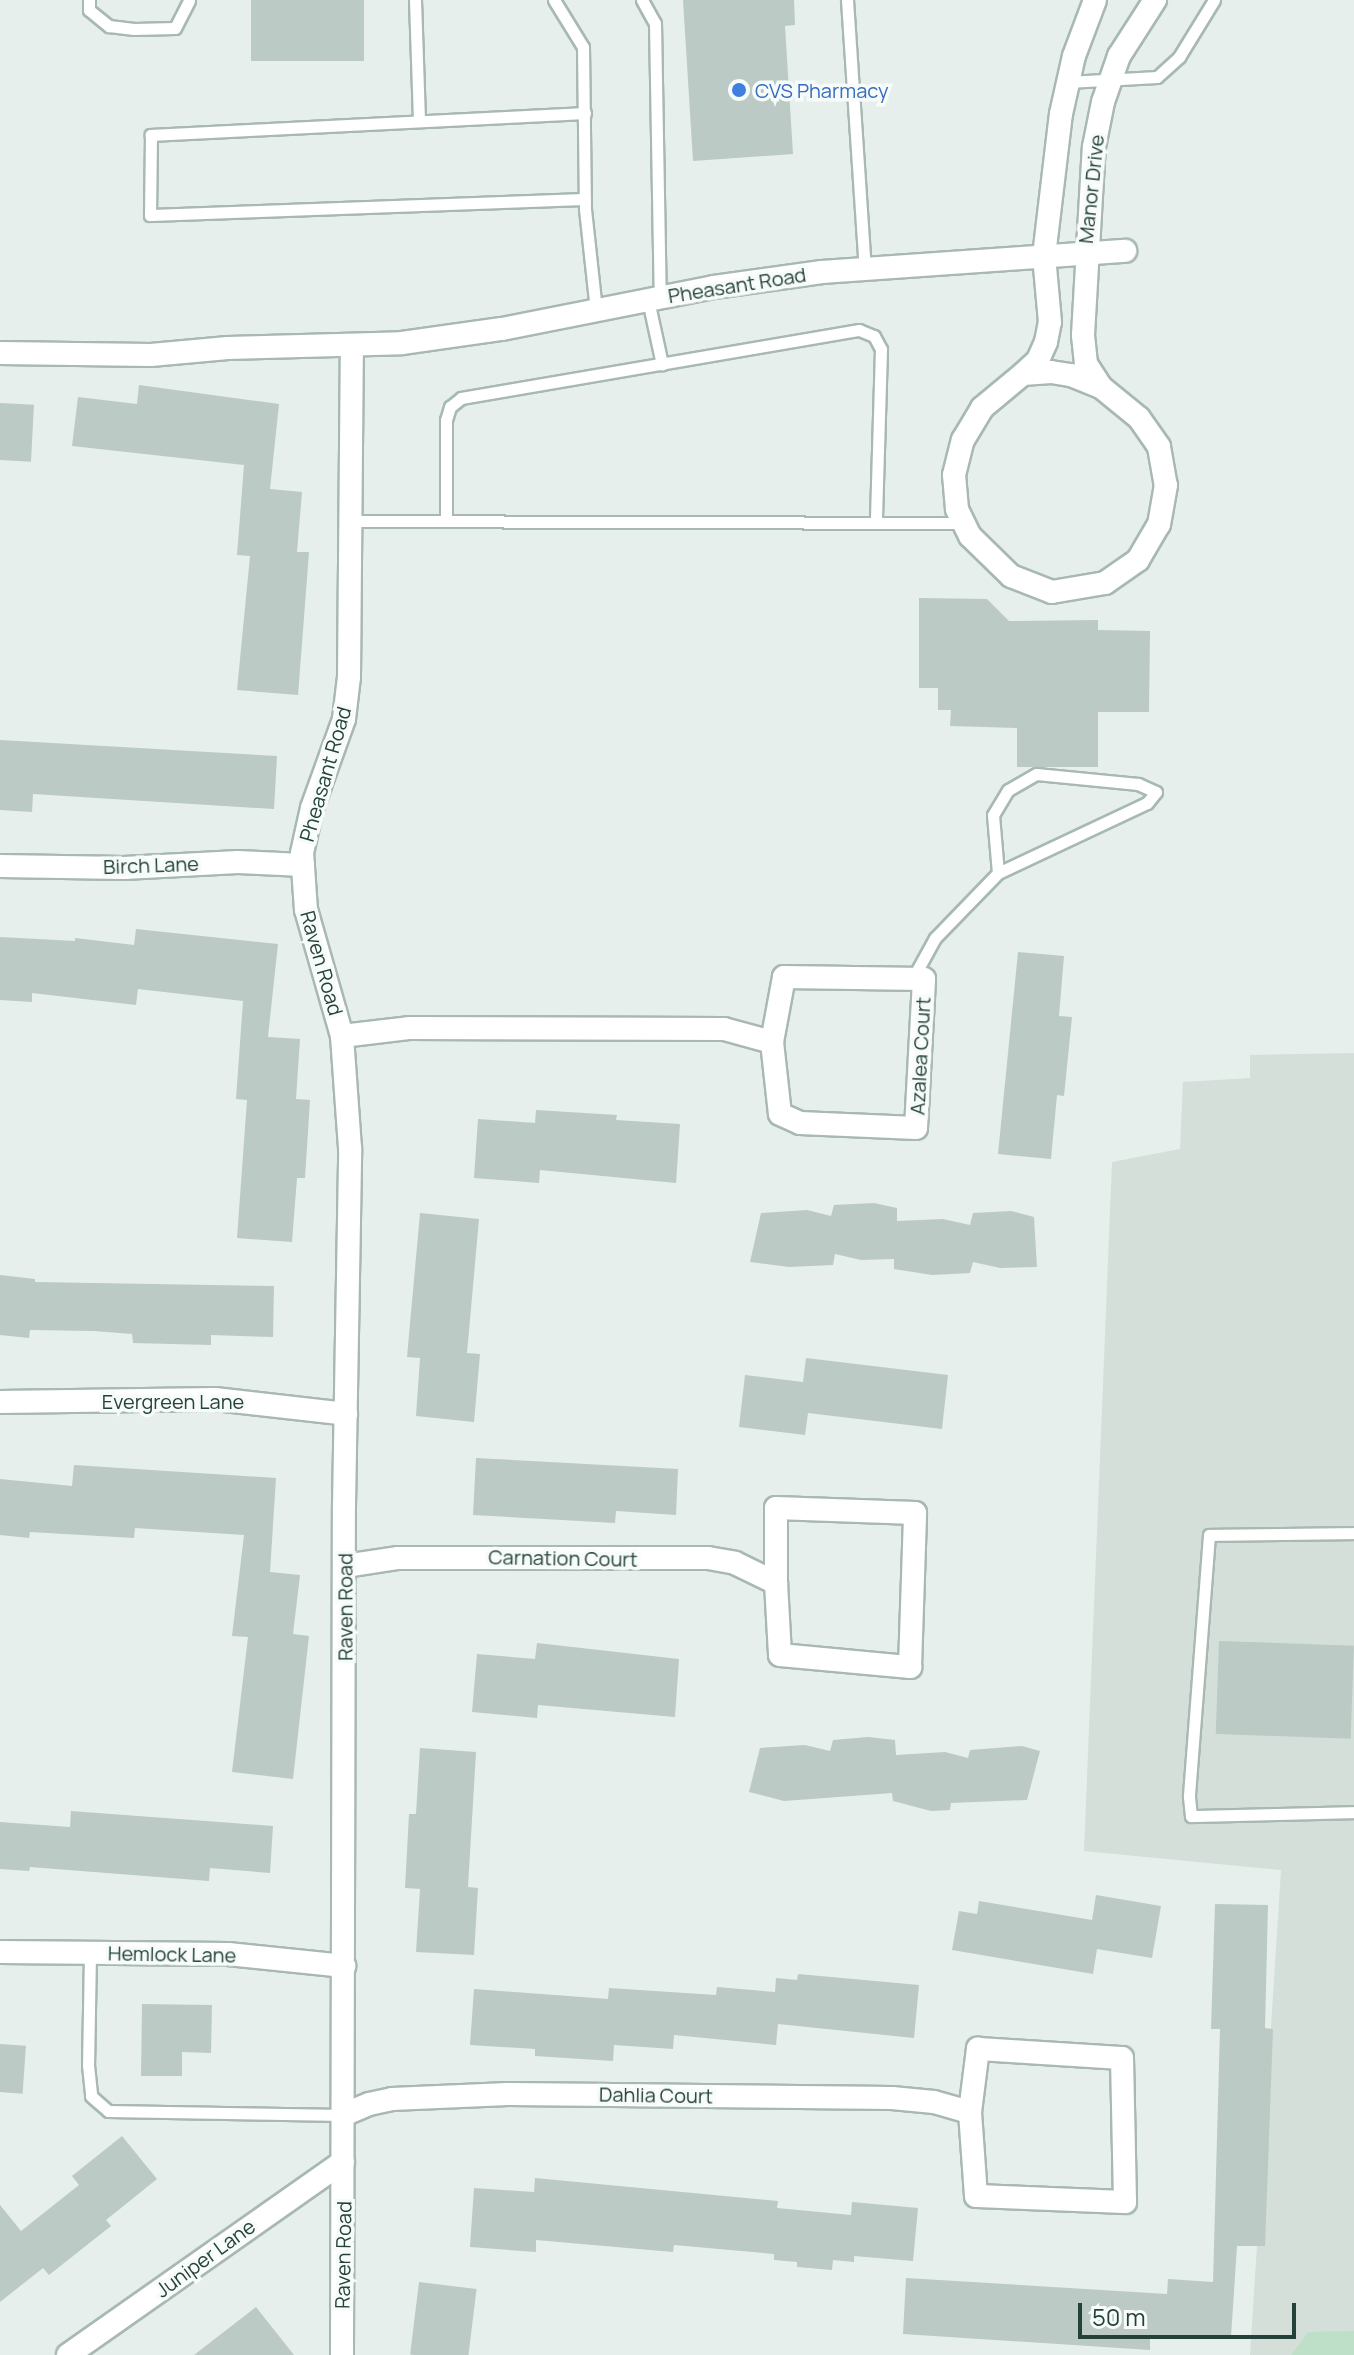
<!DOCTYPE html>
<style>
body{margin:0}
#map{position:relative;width:1354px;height:2355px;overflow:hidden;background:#e6efeb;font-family:Manrope,sans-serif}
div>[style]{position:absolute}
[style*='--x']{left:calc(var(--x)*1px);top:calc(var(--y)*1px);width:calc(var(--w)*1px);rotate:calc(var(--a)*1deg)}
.built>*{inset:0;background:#d4dfda}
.green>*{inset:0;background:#bfe0c8}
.building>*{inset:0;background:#bbcac4;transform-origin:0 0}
.roads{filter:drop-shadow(2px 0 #a8b8b2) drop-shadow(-2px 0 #a8b8b2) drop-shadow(0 2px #a8b8b2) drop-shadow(0 -2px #a8b8b2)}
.service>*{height:11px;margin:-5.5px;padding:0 5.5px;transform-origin:5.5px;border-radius:5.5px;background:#fff}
.minor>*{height:22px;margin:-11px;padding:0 11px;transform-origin:11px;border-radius:11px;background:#fff}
.dots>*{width:22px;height:22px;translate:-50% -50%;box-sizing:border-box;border:4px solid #f7fbf9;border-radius:50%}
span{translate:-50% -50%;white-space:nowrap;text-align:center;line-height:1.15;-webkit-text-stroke:7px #f7fbf9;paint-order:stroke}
.shop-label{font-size:20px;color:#366cbe}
.left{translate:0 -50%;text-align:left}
.street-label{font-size:20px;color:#24423a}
.scale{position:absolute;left:1078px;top:2303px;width:218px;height:36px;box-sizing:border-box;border:4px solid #24423a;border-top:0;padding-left:10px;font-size:24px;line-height:28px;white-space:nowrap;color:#24423a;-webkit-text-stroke:6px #f7fbf9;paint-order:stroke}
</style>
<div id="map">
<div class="built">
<i style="clip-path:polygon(1354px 1053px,1354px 2355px,1250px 2355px,1281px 1870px,1084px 1851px,1112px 1162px,1180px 1149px,1183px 1082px,1250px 1078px,1250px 1055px)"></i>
</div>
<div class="green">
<i style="clip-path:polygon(1354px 2331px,1354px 2355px,1291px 2355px,1308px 2332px)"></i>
</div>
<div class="building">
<i style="left:251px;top:0;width:113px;height:61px"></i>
<i style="clip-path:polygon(683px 0,794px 0,795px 25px,785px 26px,793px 154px,693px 161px)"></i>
<i style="clip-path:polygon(139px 385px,279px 404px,270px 489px,302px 492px,297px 552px,309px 552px,298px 695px,237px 690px,250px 556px,237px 555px,244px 465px,72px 446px,78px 397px,137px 404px)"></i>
<i style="left:0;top:403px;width:34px;height:57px;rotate:3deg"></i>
<i style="clip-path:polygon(919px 598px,987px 599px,1009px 621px,1098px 620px,1098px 630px,1150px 631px,1149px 712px,1098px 712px,1098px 767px,1017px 767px,1017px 728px,950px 726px,951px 710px,938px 710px,938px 688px,919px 688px)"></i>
<i style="clip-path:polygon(0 740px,277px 756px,274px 809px,33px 794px,32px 812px,0 810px)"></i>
<i style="clip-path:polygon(136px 929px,278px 944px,268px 1037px,300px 1039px,296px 1099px,310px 1100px,305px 1178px,297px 1178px,292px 1242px,237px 1238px,247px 1100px,236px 1099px,243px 1001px,138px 989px,136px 1005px,32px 993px,32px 1002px,0 1000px,0 937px,75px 941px,75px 938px,134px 945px)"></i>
<i style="clip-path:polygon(1018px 952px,1064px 956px,1059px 1016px,1072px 1017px,1064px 1096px,1057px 1095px,1051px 1159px,998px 1154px)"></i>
<i style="clip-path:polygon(536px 1110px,617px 1115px,616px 1120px,680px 1124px,676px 1183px,540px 1170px,539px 1183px,474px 1178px,478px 1119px,535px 1123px)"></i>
<i style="clip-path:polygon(874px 1203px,897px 1208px,897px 1221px,943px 1219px,970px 1225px,973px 1213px,1011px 1211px,1034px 1217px,1037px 1267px,1000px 1268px,973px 1262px,970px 1273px,932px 1275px,894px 1269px,894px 1259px,861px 1260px,835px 1254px,833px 1265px,789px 1267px,750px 1262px,761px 1213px,807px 1210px,831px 1216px,834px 1205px)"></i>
<i style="clip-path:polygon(420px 1213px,479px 1219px,467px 1353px,480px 1354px,474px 1422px,416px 1416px,420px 1358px,407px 1357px)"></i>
<i style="clip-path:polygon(0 1275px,35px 1279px,35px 1282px,274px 1286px,273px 1337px,211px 1335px,211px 1345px,133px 1343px,132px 1334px,94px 1331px,30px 1330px,29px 1338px,0 1335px)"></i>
<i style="clip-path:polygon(806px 1358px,948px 1375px,942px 1429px,808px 1413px,805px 1435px,739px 1427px,745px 1375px,803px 1382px)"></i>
<i style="clip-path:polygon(476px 1458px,678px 1469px,676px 1515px,616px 1511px,615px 1523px,473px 1515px)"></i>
<i style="clip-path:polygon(74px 1465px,276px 1478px,270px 1572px,300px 1575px,293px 1634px,309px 1636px,293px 1779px,232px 1772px,248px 1637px,232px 1636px,244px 1535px,135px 1528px,134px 1538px,30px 1532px,29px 1538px,0 1535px,0 1479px,72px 1486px)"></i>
<i style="left:1219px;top:1641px;width:135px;height:93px;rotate:2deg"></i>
<i style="clip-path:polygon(537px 1643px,679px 1659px,675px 1717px,538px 1705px,537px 1718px,472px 1712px,477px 1654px,535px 1659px)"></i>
<i style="clip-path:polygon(868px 1737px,895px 1740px,896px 1755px,945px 1752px,968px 1758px,970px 1750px,1022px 1746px,1040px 1751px,1027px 1800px,951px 1803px,950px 1810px,931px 1811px,893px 1801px,892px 1793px,784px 1801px,749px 1792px,760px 1748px,805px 1745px,830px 1751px,833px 1740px)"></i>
<i style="clip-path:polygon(420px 1748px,476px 1752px,468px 1887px,478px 1888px,474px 1955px,416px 1952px,420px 1889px,405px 1888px,409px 1814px,416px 1814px)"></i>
<i style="clip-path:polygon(71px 1811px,273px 1826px,270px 1873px,210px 1868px,209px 1881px,30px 1867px,29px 1871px,0 1869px,0 1822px,70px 1827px)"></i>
<i style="clip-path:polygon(1096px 1895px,1161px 1906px,1152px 1958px,1097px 1949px,1093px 1974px,952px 1950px,959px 1911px,977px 1914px,979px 1901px,1092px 1920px)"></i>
<i style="clip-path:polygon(1215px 1904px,1268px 1905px,1265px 2028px,1273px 2029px,1265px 2246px,1237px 2246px,1231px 2337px,1150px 2335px,1150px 2350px,903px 2334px,906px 2278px,1167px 2294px,1168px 2279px,1213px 2282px,1220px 2029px,1211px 2029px)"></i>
<i style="clip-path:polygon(798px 1974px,919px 1985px,914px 2038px,778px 2024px,776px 2045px,674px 2035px,673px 2049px,614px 2045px,613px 2061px,535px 2056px,535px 2049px,470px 2045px,474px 1989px,608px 1999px,609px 1988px,716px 1995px,717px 1987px,775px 1992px,776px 1978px,797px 1980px)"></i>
<i style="clip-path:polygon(142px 2004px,212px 2005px,211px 2053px,182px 2052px,182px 2076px,141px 2076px)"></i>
<i style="left:0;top:2044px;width:26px;height:48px;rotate:4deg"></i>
<i style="clip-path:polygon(122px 2136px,157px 2179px,106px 2220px,111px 2226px,49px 2275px,43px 2268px,0 2302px,0 2205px,21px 2231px,79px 2185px,72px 2176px)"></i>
<i style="clip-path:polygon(535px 2178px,778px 2201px,777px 2208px,851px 2215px,852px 2202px,918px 2208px,913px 2261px,854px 2256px,854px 2262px,833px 2260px,832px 2270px,797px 2267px,797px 2262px,774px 2260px,774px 2254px,674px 2245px,673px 2252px,536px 2240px,536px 2252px,470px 2247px,474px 2188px,534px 2192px)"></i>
<i style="left:419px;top:2282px;width:58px;height:73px;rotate:7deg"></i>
<i style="clip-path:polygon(256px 2307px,294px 2355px,194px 2355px)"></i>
</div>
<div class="roads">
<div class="service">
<i style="--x:89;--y:0;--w:10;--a:90"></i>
<i style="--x:89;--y:10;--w:26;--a:39"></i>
<i style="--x:109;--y:26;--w:25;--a:7"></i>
<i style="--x:134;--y:29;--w:41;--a:-1.4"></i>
<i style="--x:175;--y:28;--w:31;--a:-63"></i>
<i style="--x:415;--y:0;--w:121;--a:88.1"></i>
<i style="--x:554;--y:0;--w:55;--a:58.3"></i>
<i style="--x:583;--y:47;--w:162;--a:89.3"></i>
<i style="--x:585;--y:209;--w:103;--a:83.8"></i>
<i style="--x:642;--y:0;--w:26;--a:61"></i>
<i style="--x:655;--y:23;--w:274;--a:89"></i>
<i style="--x:847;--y:0;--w:270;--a:86.2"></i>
<i style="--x:1068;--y:82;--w:89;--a:-3.2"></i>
<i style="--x:1157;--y:77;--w:30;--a:-42"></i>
<i style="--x:1179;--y:57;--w:67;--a:-58.4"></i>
<i style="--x:585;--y:113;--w:435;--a:177.1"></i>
<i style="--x:151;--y:135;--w:80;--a:90.7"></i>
<i style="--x:150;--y:215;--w:435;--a:-2.1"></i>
<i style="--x:648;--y:300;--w:66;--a:77.7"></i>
<i style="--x:350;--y:521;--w:613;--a:0.19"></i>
<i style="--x:446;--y:521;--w:101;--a:-90"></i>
<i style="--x:446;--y:420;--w:14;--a:-73"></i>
<i style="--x:450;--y:407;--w:14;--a:-39"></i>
<i style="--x:461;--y:398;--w:404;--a:-9.7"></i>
<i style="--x:859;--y:330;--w:16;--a:22"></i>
<i style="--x:874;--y:336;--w:15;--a:62"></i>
<i style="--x:881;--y:349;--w:173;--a:91.7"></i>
<i style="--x:913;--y:978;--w:46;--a:-61.2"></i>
<i style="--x:935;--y:938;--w:91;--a:-45.9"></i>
<i style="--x:998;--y:873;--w:165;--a:-25.2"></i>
<i style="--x:1147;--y:803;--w:14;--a:-51"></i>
<i style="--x:1156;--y:792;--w:20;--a:-156"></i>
<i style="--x:1138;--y:784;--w:102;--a:-174.4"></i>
<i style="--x:1036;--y:774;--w:32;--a:150"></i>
<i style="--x:1008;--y:790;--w:29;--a:121"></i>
<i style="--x:993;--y:815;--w:58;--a:85.1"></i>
<i style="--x:1354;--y:1533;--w:145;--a:179.2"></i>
<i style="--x:1209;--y:1535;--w:263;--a:94.4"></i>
<i style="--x:1189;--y:1797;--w:19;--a:84"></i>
<i style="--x:1191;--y:1816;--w:163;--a:-1.4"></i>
<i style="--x:90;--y:1953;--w:112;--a:91"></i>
<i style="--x:88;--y:2065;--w:31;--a:84"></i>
<i style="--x:91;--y:2096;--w:23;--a:41"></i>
<i style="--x:108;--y:2111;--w:235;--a:1"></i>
</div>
<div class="minor">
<i style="--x:0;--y:353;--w:151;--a:0.8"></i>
<i style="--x:151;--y:355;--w:77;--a:-5.2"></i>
<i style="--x:228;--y:348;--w:174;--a:-1.6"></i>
<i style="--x:402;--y:343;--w:101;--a:-8"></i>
<i style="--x:502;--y:329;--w:216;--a:-11.2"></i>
<i style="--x:714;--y:287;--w:109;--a:-7.9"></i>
<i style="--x:822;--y:272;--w:304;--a:-4"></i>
<i style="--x:1051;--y:372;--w:20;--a:9"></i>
<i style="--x:1071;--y:375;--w:32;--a:22"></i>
<i style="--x:1101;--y:387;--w:49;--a:39.2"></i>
<i style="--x:1139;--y:418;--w:35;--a:55"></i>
<i style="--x:1159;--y:447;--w:39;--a:80"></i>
<i style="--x:1166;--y:485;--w:40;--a:100"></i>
<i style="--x:1159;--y:524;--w:42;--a:120.3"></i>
<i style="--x:1138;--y:560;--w:40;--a:145.1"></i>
<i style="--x:1105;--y:583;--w:54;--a:170.4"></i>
<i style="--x:1052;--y:592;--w:44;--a:-158.7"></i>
<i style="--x:1011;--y:576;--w:57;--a:-135.7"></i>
<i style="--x:970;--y:536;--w:30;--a:-116"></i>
<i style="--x:957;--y:509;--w:34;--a:-95"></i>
<i style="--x:954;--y:475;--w:36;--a:-76"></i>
<i style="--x:963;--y:440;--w:37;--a:-59"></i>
<i style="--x:982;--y:408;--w:53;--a:-39.7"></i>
<i style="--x:1023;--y:374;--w:28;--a:-4"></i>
<i style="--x:1023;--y:374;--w:21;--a:-43"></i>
<i style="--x:1038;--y:360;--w:20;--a:-66"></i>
<i style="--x:1046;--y:342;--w:20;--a:-79"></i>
<i style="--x:1050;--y:322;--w:66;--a:-95.2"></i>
<i style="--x:1044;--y:256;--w:143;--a:-83.2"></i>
<i style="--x:1061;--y:114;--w:59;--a:-77.4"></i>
<i style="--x:1074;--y:56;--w:60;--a:-69.4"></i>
<i style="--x:1101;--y:387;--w:27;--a:-123"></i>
<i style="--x:1086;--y:364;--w:29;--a:-96"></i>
<i style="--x:1083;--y:335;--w:188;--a:-86.7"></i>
<i style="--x:1094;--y:147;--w:46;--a:-78.7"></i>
<i style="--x:1103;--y:102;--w:49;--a:-70.8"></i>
<i style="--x:1119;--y:56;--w:67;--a:-57.3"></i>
<i style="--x:0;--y:866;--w:124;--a:0.9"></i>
<i style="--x:124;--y:868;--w:114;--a:-3"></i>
<i style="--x:238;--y:862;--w:65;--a:2.6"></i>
<i style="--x:342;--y:1036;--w:67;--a:-6.8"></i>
<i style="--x:409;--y:1028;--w:315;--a:0.2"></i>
<i style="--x:724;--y:1029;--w:50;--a:15.2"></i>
<i style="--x:772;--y:1042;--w:72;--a:83.7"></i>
<i style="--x:780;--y:1114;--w:22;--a:24"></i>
<i style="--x:800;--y:1123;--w:116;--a:2.5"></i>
<i style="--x:916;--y:1128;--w:149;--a:-86.9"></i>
<i style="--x:924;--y:979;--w:140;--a:-179.2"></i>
<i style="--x:784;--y:977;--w:66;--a:100.5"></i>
<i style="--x:0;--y:1402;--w:215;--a:-0.8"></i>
<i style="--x:215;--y:1399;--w:132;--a:6.5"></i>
<i style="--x:345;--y:1566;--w:54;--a:-8.6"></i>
<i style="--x:398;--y:1558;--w:310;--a:0"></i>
<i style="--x:708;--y:1558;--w:27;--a:10"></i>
<i style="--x:735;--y:1563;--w:46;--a:26"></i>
<i style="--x:776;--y:1583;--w:72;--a:86.8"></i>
<i style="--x:780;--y:1655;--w:131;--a:5.3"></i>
<i style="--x:910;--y:1667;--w:154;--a:-88.1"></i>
<i style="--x:915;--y:1513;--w:139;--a:-177.9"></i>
<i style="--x:776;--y:1508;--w:75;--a:90"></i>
<i style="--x:0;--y:1952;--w:228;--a:0.5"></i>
<i style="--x:228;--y:1954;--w:117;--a:5.9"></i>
<i style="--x:978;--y:2049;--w:144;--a:3.6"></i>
<i style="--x:1122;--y:2058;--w:144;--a:88.8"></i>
<i style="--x:1125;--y:2202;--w:149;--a:-177.7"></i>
<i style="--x:976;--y:2196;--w:84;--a:-94.1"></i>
<i style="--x:970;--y:2112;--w:64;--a:-82.8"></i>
<i style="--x:343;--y:2115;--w:28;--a:-23"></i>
<i style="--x:369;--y:2104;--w:24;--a:-12"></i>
<i style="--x:392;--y:2099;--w:116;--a:-2.5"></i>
<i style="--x:508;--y:2094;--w:384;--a:0.6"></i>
<i style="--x:892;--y:2098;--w:42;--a:5.4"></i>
<i style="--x:934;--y:2102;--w:37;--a:16"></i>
<i style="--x:68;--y:2355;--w:336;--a:-35.1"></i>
<i style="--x:342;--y:2355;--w:849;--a:-89.87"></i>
<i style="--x:344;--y:1506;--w:358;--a:-89"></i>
<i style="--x:350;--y:1148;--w:112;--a:-94.1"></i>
<i style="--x:342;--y:1036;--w:131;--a:-105.9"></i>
<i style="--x:306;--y:910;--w:57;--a:-94"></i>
<i style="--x:302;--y:853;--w:46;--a:-77.5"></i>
<i style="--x:312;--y:808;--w:95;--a:-70.2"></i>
<i style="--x:344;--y:719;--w:42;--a:-83.2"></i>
<i style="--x:349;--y:677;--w:330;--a:-89.5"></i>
</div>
</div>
<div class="dots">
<i style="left:739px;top:90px;background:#3f7fe0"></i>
</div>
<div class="shop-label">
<span class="left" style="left:755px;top:90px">CVS Pharmacy</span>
</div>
<div class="street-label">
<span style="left:1091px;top:189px;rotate:-84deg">Manor Drive</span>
<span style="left:737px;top:285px;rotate:-9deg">Pheasant Road</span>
<span style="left:325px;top:774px;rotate:-74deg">Pheasant Road</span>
<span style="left:151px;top:865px;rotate:-2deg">Birch Lane</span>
<span style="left:322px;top:963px;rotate:74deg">Raven Road</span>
<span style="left:920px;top:1056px;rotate:-87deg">Azalea Court</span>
<span style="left:173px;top:1401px">Evergreen Lane</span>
<span style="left:563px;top:1558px;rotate:1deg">Carnation Court</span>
<span style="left:345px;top:1607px;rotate:-90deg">Raven Road</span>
<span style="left:172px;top:1954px;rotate:1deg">Hemlock Lane</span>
<span style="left:656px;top:2095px;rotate:1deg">Dahlia Court</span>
<span style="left:343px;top:2255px;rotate:-89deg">Raven Road</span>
<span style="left:205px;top:2258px;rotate:-36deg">Juniper Lane</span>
</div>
<div class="scale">50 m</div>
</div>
